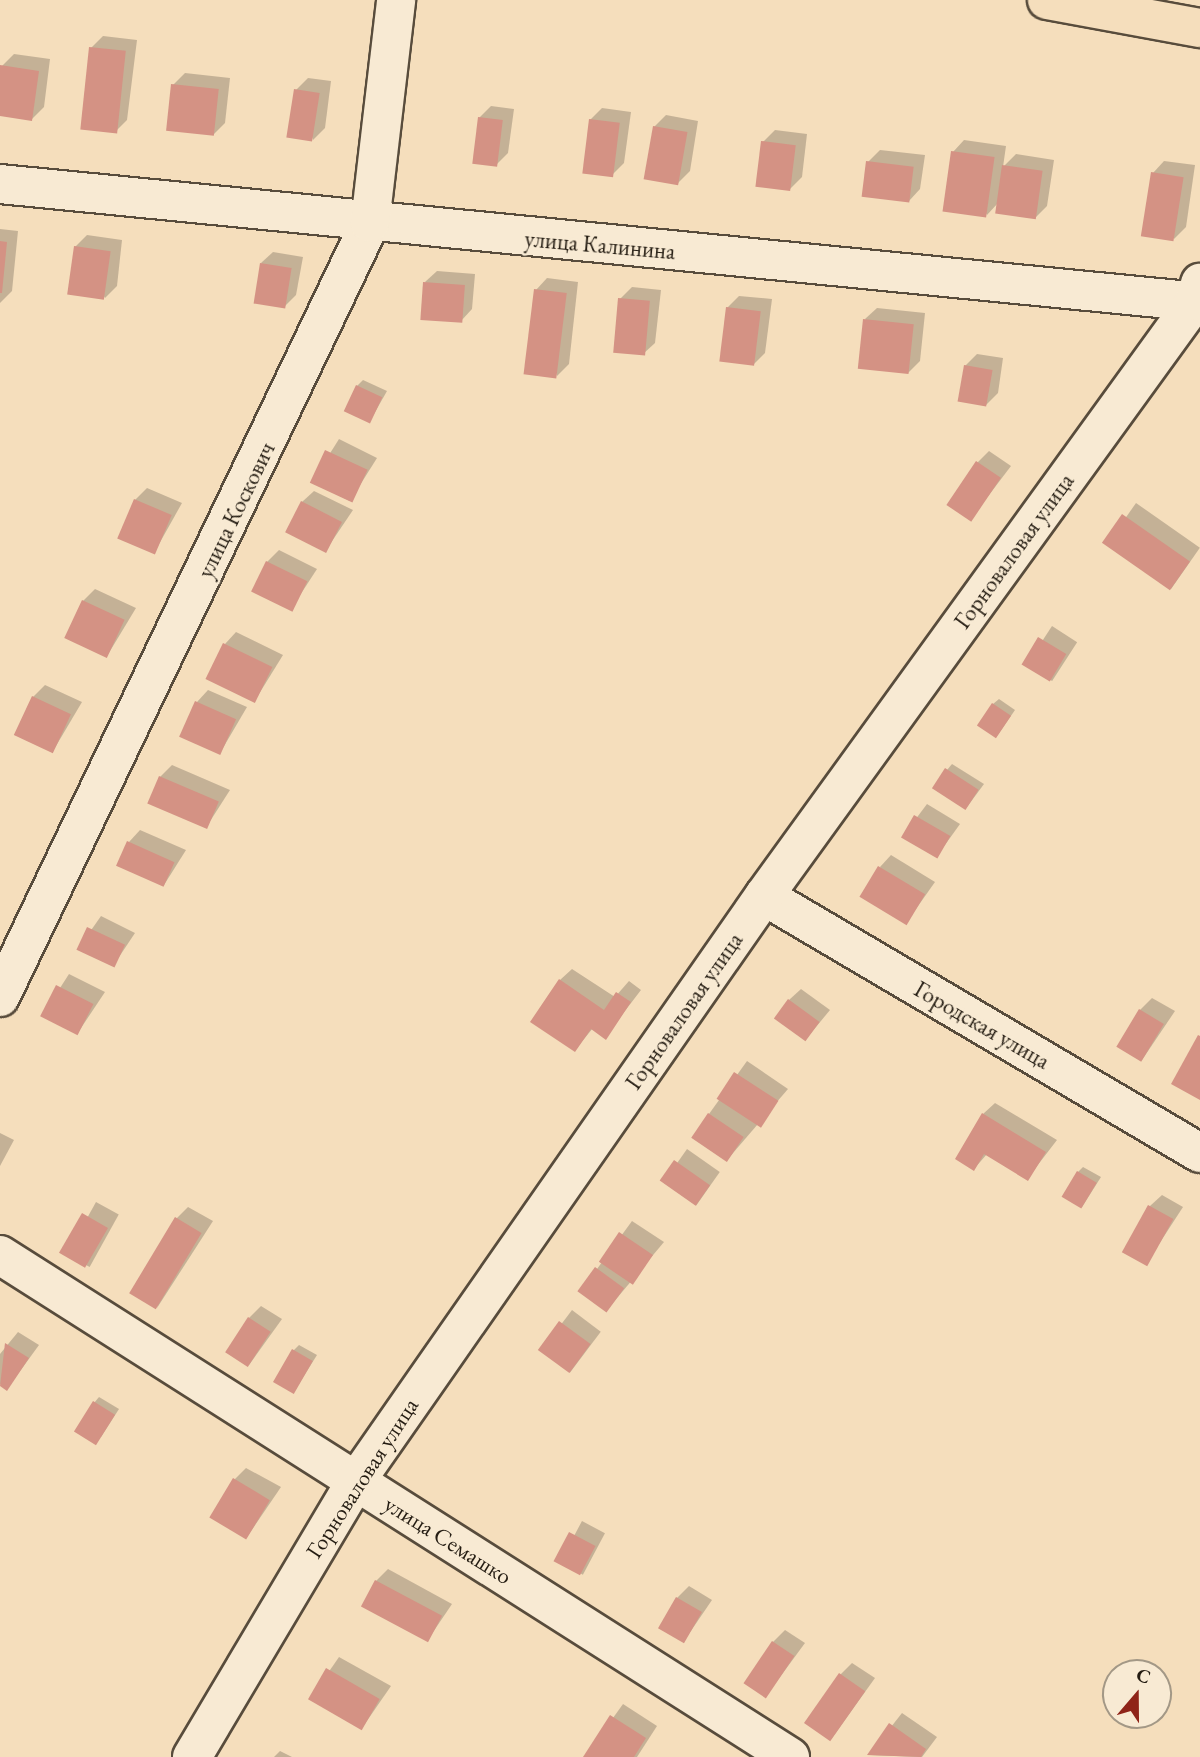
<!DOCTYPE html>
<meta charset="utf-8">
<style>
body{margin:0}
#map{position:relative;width:1200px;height:1757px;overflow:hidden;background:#f5debc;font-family:"EB Garamond",serif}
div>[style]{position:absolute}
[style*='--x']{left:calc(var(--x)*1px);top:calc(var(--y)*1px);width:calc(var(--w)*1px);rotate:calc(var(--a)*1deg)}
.shadow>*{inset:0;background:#0003;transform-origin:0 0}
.building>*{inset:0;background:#d49284;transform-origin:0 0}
.roads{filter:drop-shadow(2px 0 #584c3c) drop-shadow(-2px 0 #584c3c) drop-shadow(0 2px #584c3c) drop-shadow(0 -2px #584c3c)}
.minor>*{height:38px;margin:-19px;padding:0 19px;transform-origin:19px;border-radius:19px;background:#f8ead3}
.major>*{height:38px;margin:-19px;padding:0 19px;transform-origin:19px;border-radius:19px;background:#f5debc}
span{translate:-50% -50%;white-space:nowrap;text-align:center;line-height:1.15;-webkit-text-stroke:5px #f8ead3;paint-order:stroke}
.street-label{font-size:23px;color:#241c12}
.north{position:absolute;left:1102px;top:1659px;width:70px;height:70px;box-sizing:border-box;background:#f8ead3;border:2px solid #a39886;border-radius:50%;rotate:20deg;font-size:19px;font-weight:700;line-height:28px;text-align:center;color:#241c12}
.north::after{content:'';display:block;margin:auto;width:24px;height:32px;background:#8f2418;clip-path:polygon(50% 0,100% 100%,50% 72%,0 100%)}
</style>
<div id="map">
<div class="shadow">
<i style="clip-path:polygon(103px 36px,137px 40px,127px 120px,115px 132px,91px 48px)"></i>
<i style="clip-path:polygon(14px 54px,50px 59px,44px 107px,32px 119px,0 114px,2px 66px)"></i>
<i style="clip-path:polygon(185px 73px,230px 78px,225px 123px,213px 135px,173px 85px)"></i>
<i style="clip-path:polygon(308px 78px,331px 81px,325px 128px,313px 140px,296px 90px)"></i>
<i style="clip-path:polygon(491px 106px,514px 109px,508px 153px,496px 165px,479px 118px)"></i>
<i style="clip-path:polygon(602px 108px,631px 112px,624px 163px,612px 175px,590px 120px)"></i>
<i style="clip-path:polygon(666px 115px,698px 121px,690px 171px,678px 183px,654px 127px)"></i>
<i style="clip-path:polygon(775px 130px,807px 134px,802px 177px,790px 189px,763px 142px)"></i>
<i style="clip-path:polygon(964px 140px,1006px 146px,1003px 167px,1016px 154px,1054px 160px,1047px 206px,1035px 218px,998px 203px,987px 215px,953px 152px)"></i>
<i style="clip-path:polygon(880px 150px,925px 155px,920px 189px,909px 201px,868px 162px)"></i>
<i style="clip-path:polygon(1164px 161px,1195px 165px,1186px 227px,1174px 239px,1153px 173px)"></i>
<i style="clip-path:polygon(0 229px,18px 231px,12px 291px,0 303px)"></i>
<i style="clip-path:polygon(87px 235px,122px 240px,117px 286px,105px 298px,75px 247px)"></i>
<i style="clip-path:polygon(273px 252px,303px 257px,296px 295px,284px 307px,261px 263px)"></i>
<i style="clip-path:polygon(437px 271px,475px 274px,472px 309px,461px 321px,425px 282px)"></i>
<i style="clip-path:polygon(547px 278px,578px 282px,569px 364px,557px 376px,536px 290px)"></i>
<i style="clip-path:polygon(632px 287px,661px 290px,655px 343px,643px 354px,620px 299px)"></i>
<i style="clip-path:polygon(739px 296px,772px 299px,765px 353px,753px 365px,727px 308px)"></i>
<i style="clip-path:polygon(877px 308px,925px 313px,920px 361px,908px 373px,865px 319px)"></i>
<i style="clip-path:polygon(977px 354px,1003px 358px,998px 393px,986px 405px,965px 366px)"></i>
<i style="clip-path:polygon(363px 380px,387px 391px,370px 421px,357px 386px)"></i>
<i style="clip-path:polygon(339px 439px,377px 458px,350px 501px,312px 482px)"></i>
<i style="clip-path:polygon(989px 451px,1011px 466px,970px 520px,978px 462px)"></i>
<i style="clip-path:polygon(147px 488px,182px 503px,154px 553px,135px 500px)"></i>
<i style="clip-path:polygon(314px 491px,353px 510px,326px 550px,302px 502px)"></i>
<i style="left:1136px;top:503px;width:78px;height:50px;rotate:35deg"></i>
<i style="clip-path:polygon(279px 550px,317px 569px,291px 609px,267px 562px)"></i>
<i style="clip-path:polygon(95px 589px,136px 608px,107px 656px,83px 601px)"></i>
<i style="left:1052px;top:626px;width:30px;height:46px;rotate:33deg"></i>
<i style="clip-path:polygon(236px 632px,283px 655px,254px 702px,225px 644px)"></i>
<i style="clip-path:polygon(45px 685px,82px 702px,53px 751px,33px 697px)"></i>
<i style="clip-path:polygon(208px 690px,247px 707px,220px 753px,197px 702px)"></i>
<i style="clip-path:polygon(999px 699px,1015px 710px,997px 736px,993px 704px)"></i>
<i style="clip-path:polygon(952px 764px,984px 784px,967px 807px,947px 770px)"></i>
<i style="clip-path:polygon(172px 765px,230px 790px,207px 826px,160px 777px)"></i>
<i style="clip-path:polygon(927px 804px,960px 824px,937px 856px,903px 836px)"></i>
<i style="clip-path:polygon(140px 830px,186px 850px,164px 885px,129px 842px)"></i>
<i style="clip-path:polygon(891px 855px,935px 882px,906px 923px,880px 867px)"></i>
<i style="clip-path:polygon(101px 916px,135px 933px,113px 966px,78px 949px)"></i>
<i style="clip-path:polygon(572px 969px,615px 997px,629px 981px,641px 990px,605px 1037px,593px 1028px,575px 1050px,560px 980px)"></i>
<i style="clip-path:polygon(69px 974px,105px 992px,77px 1034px,42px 1016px)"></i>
<i style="clip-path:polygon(801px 989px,830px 1010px,806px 1039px,789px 1000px)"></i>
<i style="clip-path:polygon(1152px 998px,1175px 1011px,1142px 1060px,1140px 1010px)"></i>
<i style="clip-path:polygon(747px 1061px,788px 1089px,727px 1160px,709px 1114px)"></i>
<i style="clip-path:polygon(995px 1103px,1057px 1140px,1027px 1179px,987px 1154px,974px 1169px,983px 1114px)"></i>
<i style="clip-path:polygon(0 1133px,14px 1140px,0 1166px)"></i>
<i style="left:687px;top:1149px;width:40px;height:41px;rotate:35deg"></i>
<i style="clip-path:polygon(1083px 1167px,1101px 1177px,1082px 1207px,1078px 1172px)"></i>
<i style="clip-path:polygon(1162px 1195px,1183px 1207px,1146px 1264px,1150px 1206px)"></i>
<i style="left:96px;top:1202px;width:26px;height:60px;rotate:29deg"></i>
<i style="clip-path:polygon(188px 1207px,213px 1221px,157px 1308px,177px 1218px)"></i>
<i style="clip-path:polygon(632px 1221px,664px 1242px,607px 1310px,597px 1269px)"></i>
<i style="clip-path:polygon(261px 1306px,282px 1319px,249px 1365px,249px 1318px)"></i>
<i style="left:572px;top:1310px;width:36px;height:51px;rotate:37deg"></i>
<i style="clip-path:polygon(18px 1332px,39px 1345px,7px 1389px,0 1384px,0 1354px)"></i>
<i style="clip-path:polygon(299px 1345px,317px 1355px,294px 1392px,294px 1350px)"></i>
<i style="clip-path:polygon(99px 1397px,119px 1409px,101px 1437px,94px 1403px)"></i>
<i style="clip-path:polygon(246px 1468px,281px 1487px,247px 1537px,235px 1479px)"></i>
<i style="left:582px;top:1521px;width:26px;height:47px;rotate:28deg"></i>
<i style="clip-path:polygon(388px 1569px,452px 1604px,427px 1641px,376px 1581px)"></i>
<i style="clip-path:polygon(689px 1586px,712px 1600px,684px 1641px,677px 1598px)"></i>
<i style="clip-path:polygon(785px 1630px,805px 1643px,766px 1696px,773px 1642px)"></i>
<i style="clip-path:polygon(339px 1657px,391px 1686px,362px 1728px,310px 1699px)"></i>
<i style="clip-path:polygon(852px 1663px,875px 1678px,832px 1738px,840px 1675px)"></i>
<i style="clip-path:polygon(623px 1704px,657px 1726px,637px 1757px,585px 1757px)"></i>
<i style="clip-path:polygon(902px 1713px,937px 1737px,922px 1757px,869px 1755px)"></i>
<i style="clip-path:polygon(280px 1751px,292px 1757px,274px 1757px)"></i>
</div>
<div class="building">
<i style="left:89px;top:47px;width:37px;height:83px;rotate:6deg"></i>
<i style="clip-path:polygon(0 65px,39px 71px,32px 121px,0 116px)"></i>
<i style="left:171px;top:84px;width:48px;height:47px;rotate:6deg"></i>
<i style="left:294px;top:89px;width:26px;height:49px;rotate:9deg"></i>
<i style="left:478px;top:117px;width:25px;height:47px;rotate:7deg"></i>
<i style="left:589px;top:119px;width:31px;height:55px;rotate:7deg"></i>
<i style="left:653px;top:126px;width:35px;height:54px;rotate:10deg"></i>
<i style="left:761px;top:141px;width:35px;height:46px;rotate:7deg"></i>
<i style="left:951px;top:151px;width:44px;height:61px;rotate:8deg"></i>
<i style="left:866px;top:161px;width:48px;height:36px;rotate:7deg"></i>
<i style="left:1002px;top:165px;width:41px;height:49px;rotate:8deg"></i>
<i style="left:1151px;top:172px;width:33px;height:65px;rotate:9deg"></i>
<i style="clip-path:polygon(0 241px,7px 242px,2px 293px,0 293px)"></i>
<i style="left:74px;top:246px;width:37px;height:49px;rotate:8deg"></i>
<i style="left:260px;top:263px;width:32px;height:41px;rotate:9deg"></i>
<i style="left:423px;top:282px;width:42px;height:38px;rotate:4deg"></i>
<i style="left:534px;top:289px;width:33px;height:86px;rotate:7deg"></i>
<i style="left:618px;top:298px;width:32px;height:55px;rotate:5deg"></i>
<i style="left:726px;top:307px;width:35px;height:55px;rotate:7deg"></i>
<i style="left:863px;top:319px;width:51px;height:50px;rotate:6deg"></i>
<i style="left:964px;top:365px;width:29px;height:37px;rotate:10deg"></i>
<i style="left:356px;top:385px;width:29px;height:29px;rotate:25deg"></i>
<i style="left:325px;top:450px;width:47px;height:36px;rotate:25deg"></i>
<i style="left:976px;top:461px;width:30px;height:53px;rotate:34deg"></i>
<i style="left:134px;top:499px;width:41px;height:43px;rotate:23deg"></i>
<i style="left:301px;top:501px;width:46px;height:35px;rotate:27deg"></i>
<i style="left:1122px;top:514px;width:83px;height:35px;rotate:35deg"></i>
<i style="left:266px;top:561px;width:46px;height:34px;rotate:26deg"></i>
<i style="left:82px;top:600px;width:47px;height:42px;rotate:25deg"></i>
<i style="left:1038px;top:637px;width:33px;height:32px;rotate:31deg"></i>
<i style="left:223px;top:643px;width:55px;height:40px;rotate:26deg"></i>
<i style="left:32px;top:696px;width:43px;height:43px;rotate:25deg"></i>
<i style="left:195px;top:701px;width:45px;height:39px;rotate:24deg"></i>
<i style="left:992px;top:703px;width:23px;height:27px;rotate:34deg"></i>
<i style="left:945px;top:768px;width:40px;height:24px;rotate:33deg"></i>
<i style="left:159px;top:776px;width:65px;height:30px;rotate:23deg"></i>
<i style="left:914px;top:815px;width:42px;height:26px;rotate:30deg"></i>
<i style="left:127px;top:841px;width:52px;height:27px;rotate:24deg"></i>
<i style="left:878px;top:866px;width:55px;height:36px;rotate:31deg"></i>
<i style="left:87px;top:927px;width:42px;height:25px;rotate:25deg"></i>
<i style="clip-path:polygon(559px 979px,604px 1010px,616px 992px,631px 1002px,606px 1040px,591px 1029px,575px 1052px,530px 1022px)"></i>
<i style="left:56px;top:985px;width:42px;height:35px;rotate:27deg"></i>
<i style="left:788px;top:999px;width:39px;height:24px;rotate:36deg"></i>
<i style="left:1139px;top:1009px;width:29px;height:44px;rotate:31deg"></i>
<i style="clip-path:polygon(1198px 1035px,1200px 1036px,1200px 1100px,1171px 1084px)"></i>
<i style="left:734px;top:1072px;width:53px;height:32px;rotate:33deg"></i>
<i style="left:708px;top:1113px;width:43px;height:30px;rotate:34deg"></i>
<i style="clip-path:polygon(982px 1113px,1046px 1152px,1028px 1181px,984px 1154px,974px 1171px,955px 1159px)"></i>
<i style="left:674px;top:1160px;width:44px;height:25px;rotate:35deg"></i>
<i style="left:1077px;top:1171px;width:23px;height:30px;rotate:31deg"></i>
<i style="left:1148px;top:1205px;width:29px;height:54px;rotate:29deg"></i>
<i style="left:82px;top:1213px;width:30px;height:46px;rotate:30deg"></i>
<i style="left:175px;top:1217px;width:31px;height:89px;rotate:31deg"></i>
<i style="left:619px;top:1232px;width:41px;height:36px;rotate:34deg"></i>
<i style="left:595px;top:1267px;width:36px;height:30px;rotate:36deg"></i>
<i style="left:248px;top:1317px;width:27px;height:42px;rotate:33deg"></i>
<i style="left:559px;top:1321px;width:39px;height:36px;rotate:36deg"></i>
<i style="clip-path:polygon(5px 1343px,29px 1358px,7px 1391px,0 1386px)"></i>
<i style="left:292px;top:1349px;width:24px;height:38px;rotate:30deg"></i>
<i style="left:93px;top:1401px;width:26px;height:36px;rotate:32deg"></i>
<i style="left:233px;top:1478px;width:43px;height:46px;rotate:31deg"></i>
<i style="left:569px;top:1532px;width:30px;height:33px;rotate:28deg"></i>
<i style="left:375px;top:1580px;width:76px;height:30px;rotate:28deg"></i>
<i style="left:676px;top:1597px;width:30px;height:36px;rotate:30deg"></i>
<i style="left:772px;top:1641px;width:27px;height:51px;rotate:34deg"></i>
<i style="left:326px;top:1668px;width:62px;height:36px;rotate:30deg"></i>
<i style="left:839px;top:1673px;width:32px;height:61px;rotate:35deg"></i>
<i style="clip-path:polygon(610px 1715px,646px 1738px,634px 1757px,583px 1757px)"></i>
<i style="clip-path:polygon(889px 1723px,926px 1749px,921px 1757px,867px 1755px)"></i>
</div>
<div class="roads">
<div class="minor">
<i style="--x:0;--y:184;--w:1206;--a:5.62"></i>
<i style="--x:764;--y:896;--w:506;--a:30.52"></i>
<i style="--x:0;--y:997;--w:858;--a:-64.45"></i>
<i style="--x:370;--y:223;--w:225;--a:-83.3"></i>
<i style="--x:0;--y:1255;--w:936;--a:32.43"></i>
<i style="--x:192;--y:1757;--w:321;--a:-59.3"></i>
<i style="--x:356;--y:1481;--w:713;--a:-55.11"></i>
<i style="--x:764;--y:896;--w:735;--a:-54.08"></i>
<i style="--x:1195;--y:301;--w:19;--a:-74"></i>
</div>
<div class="major">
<i style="--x:1047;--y:0;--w:156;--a:10.4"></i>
</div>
</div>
<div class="street-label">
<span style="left:600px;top:245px;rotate:5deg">улица Калинина</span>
<span style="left:236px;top:510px;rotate:-64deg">улица Коскович</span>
<span style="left:1014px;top:551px;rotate:-54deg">Горноваловая улица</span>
<span style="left:684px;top:1011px;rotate:-55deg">Горноваловая улица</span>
<span style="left:982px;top:1025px;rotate:30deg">Городская улица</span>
<span style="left:362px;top:1478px;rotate:-57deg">Горноваловая улица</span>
<span style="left:448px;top:1540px;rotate:32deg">улица Семашко</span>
</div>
<div class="north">С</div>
</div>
